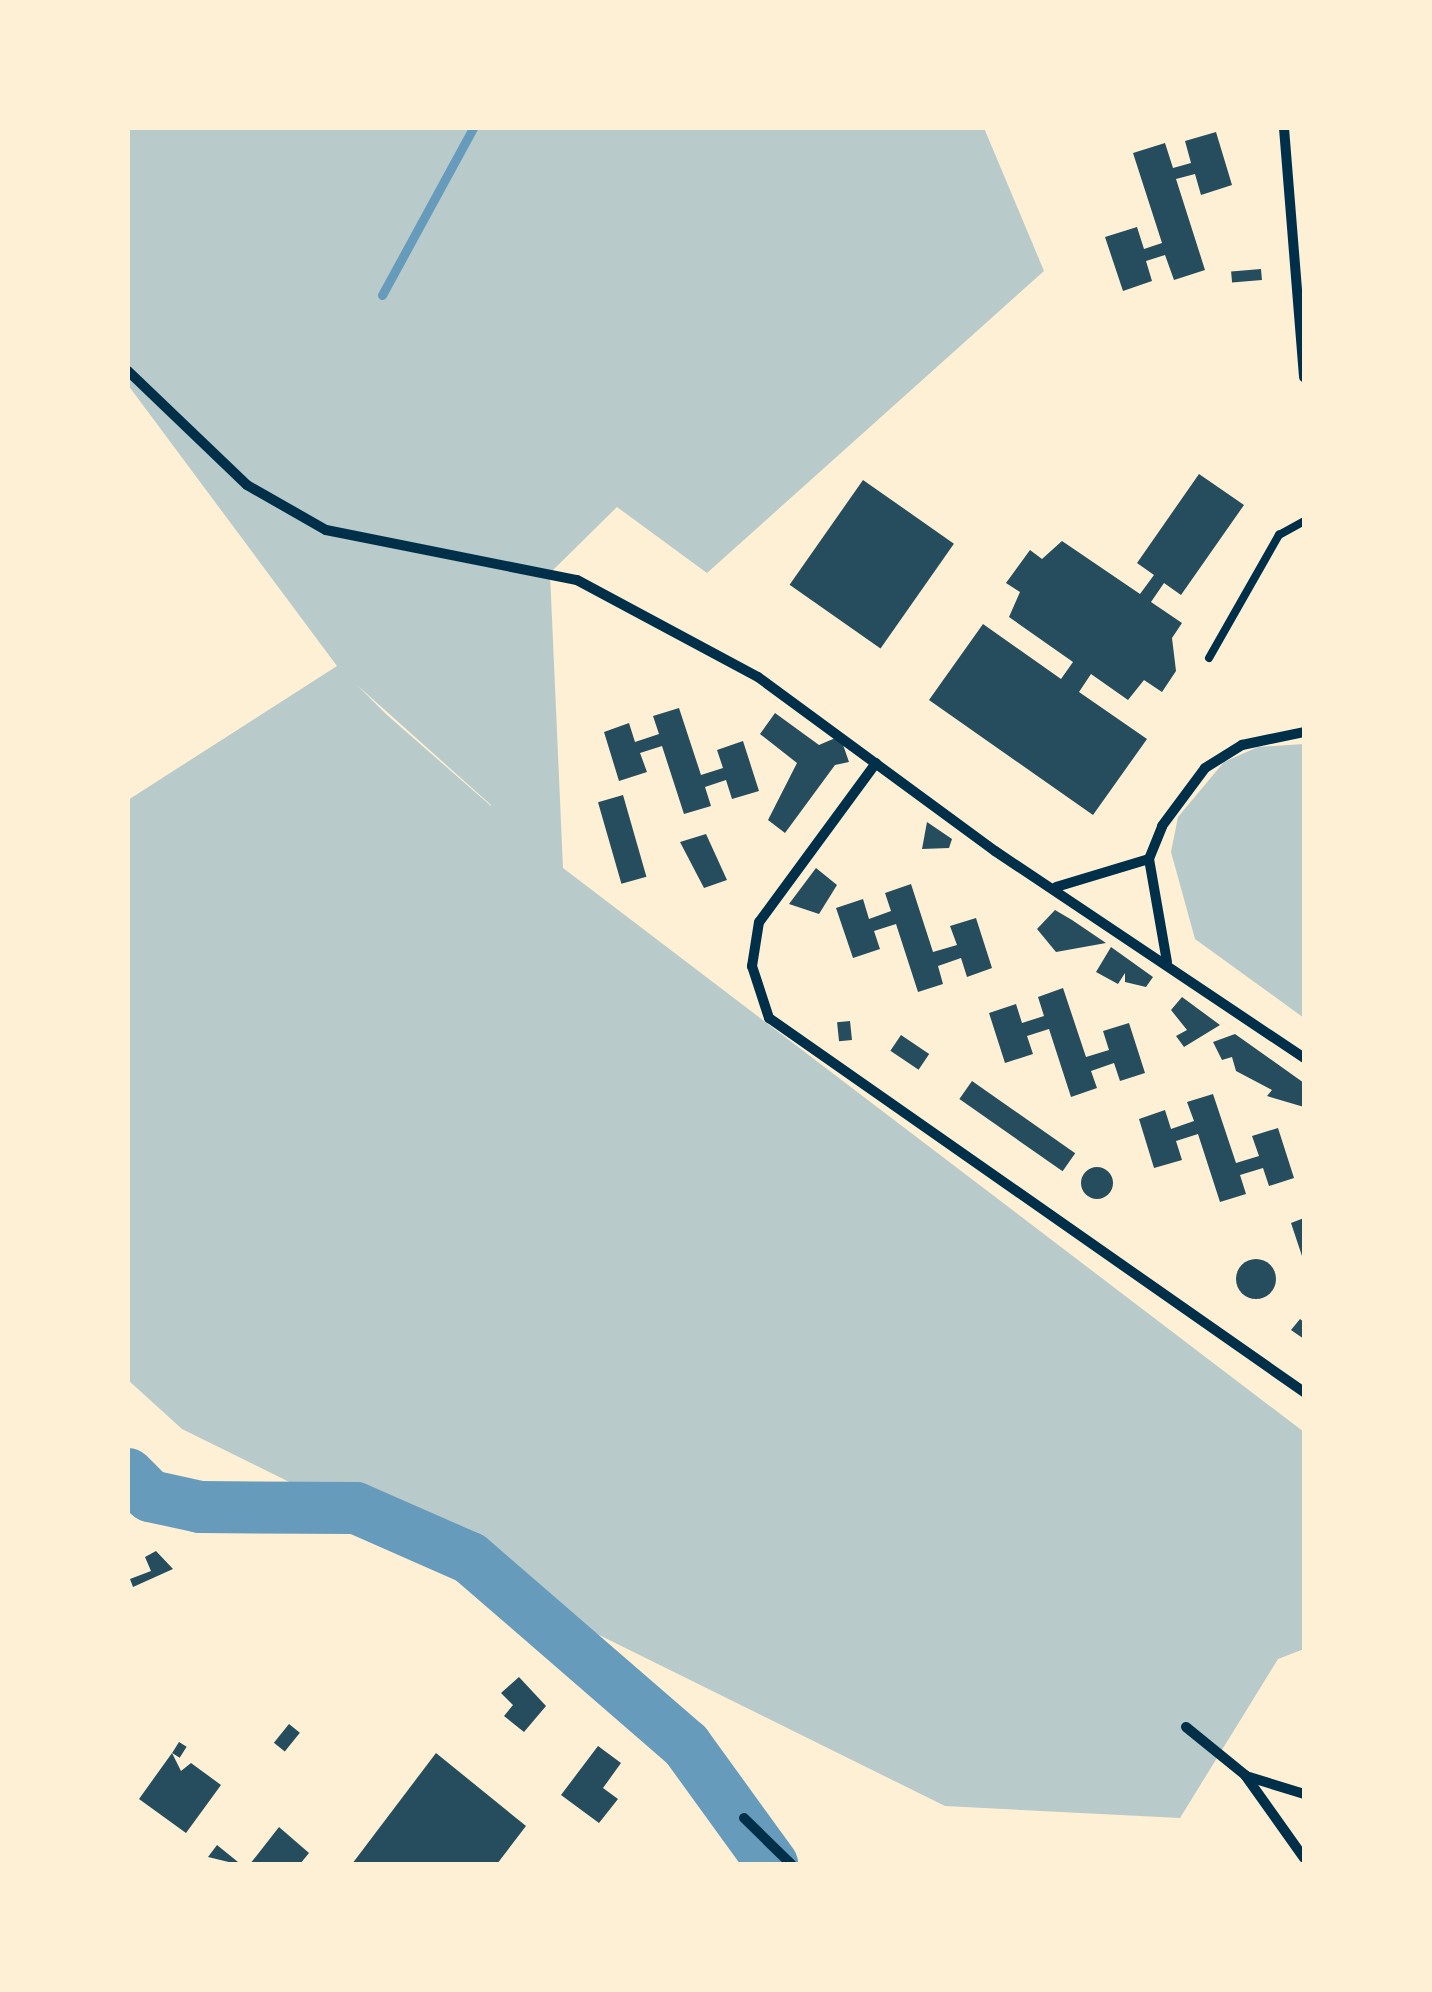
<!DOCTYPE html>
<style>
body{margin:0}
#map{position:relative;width:1432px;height:1992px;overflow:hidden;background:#fdf0d5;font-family:"Crimson Pro",serif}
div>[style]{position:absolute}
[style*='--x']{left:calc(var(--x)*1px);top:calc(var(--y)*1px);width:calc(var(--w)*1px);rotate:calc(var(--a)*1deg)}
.green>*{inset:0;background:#b9caca}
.stream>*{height:9px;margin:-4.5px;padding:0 4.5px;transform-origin:4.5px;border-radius:4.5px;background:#669bbc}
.river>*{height:52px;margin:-26px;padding:0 26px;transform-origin:26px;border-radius:26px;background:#669bbc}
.building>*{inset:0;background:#264d5e;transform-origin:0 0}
.round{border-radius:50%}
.service>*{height:8px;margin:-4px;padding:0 4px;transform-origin:4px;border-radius:4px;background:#003049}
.minor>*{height:10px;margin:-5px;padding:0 5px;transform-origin:5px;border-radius:5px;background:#003049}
span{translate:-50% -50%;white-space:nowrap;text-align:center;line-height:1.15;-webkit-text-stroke:10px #fdf0d5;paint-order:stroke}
.frame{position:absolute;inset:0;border:130px solid #fdf0d5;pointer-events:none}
</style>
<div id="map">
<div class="green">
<i style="clip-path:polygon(evenodd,128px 128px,984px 128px,1044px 271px,707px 573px,617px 507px,550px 573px,563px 868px,1304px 1432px,1304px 1649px,1278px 1659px,1180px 1818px,945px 1806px,182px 1429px,128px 1380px,128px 800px,337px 666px,128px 385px,128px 128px,357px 685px,491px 805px,491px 806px,387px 715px,357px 685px)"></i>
<i style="clip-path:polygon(1304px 744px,1304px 1018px,1195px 939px,1171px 852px,1178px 817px,1224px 762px,1258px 747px)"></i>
</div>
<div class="stream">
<i style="--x:382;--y:295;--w:190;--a:-61.4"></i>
</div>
<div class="river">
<i style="--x:128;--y:1474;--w:31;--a:45"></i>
<i style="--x:150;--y:1496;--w:51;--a:12.4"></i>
<i style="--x:200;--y:1507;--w:156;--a:0.4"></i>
<i style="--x:356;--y:1508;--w:124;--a:23.7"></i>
<i style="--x:470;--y:1558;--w:286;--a:40.9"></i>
<i style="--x:686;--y:1745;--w:147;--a:54.1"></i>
</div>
<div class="building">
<i style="clip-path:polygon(1216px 132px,1232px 185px,1201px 195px,1195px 174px,1176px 179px,1205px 270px,1174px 280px,1165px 255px,1146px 261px,1152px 281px,1123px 291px,1105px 237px,1137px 227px,1144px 249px,1162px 243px,1133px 153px,1165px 143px,1173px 168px,1191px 163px,1185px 141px)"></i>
<i style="left:1261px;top:269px;width:11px;height:30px;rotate:85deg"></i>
<i style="clip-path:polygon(1199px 474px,1244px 505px,1181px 595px,1164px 583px,1151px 602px,1182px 623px,1172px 638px,1176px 671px,1162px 692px,1144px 680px,1128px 700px,1091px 674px,1079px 692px,1147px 739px,1093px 815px,929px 700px,983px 624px,1061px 679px,1073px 662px,1009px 617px,1020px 592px,1006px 583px,1030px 550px,1042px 559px,1062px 541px,1140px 594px,1154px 575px,1137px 563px)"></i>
<i style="left:863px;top:480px;width:111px;height:128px;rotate:35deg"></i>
<i style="clip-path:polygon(679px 708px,701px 775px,723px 768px,717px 750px,743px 741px,759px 791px,732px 799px,726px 780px,705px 787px,711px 806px,684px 814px,662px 746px,640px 753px,647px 772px,619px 781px,604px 732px,629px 723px,635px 742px,659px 734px,653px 716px)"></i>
<i style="clip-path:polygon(775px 713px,819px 745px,840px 736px,849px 762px,835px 765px,785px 833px,768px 820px,797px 763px,760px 734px)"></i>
<i style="left:623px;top:795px;width:85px;height:26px;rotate:74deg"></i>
<i style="clip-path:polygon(927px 822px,952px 839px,949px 848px,922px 849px)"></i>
<i style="clip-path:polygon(706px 834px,727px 880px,704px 888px,680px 842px)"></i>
<i style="clip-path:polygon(816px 868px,837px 885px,819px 914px,789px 904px)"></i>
<i style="clip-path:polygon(911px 884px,933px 952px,957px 945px,950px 926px,976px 918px,992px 968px,967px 977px,961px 958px,938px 966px,943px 984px,918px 992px,896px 924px,874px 931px,880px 949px,853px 958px,836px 908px,863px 899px,869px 919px,891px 911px,885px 893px)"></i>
<i style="clip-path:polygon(1055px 910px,1072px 920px,1106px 943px,1056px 952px,1037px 929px)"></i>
<i style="clip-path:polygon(1111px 947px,1153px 977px,1146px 987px,1125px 982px,1125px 973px,1118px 984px,1096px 972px)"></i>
<i style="clip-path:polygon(1063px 988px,1086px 1057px,1109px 1050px,1103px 1031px,1129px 1023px,1145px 1073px,1120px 1081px,1114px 1063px,1091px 1071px,1097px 1088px,1071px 1097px,1049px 1029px,1027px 1036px,1033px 1054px,1005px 1063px,989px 1013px,1016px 1004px,1022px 1023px,1044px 1016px,1038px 997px)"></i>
<i style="clip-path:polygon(1182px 997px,1220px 1025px,1184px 1047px,1176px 1036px,1187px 1030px,1171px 1010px)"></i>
<i style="left:850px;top:1021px;width:19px;height:13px;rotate:84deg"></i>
<i style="clip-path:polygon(1235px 1034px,1304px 1083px,1304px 1107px,1267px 1096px,1272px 1090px,1236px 1071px,1232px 1057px,1222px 1060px,1213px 1042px)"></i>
<i style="left:901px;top:1035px;width:34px;height:19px;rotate:34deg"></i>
<i style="left:972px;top:1081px;width:126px;height:22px;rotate:35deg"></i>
<i style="clip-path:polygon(1213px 1094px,1236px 1163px,1259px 1156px,1252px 1136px,1278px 1128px,1294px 1178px,1269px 1186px,1263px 1168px,1240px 1175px,1246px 1194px,1220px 1202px,1198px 1134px,1176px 1141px,1182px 1160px,1154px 1168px,1139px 1119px,1165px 1110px,1171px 1129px,1194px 1121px,1187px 1102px)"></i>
<i class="round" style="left:1081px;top:1167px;width:32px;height:32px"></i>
<i style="clip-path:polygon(1304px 1218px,1304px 1262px,1291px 1223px)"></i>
<i class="round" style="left:1236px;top:1259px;width:40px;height:40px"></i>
<i style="clip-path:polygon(1300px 1319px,1304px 1322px,1304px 1339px,1291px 1330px)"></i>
<i style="clip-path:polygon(156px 1551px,173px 1569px,133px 1587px,130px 1579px,151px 1571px,145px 1557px)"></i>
<i style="clip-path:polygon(519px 1677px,546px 1706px,524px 1732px,504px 1716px,513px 1705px,501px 1693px)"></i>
<i style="left:289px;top:1724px;width:14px;height:24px;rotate:39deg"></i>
<i style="left:179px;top:1742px;width:9px;height:13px;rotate:32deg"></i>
<i style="clip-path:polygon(598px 1746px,621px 1763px,603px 1788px,618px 1799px,599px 1823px,561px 1795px)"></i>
<i style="clip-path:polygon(172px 1753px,181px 1771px,191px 1763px,221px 1785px,186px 1833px,139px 1799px)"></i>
<i style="clip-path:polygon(436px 1753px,526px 1826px,497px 1864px,352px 1864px)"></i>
<i style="clip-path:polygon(279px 1827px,309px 1853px,300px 1864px,250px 1864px)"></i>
<i style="clip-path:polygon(217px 1845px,238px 1862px,237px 1864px,208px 1857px)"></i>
</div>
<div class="service">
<i style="--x:1209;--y:658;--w:142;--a:-60.4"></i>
<i style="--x:1279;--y:535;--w:29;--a:-29"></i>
</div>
<div class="minor">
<i style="--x:1284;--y:128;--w:250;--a:85.4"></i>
<i style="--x:128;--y:371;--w:165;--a:43.8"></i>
<i style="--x:247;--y:485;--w:91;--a:29.7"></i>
<i style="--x:326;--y:530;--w:256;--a:11.3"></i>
<i style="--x:577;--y:580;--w:205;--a:28.2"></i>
<i style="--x:758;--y:677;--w:294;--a:36.3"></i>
<i style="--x:995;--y:851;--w:372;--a:33.8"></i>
<i style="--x:876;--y:763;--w:197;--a:126.3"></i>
<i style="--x:759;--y:922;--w:45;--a:99"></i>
<i style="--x:752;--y:966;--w:55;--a:71.9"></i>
<i style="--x:769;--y:1018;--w:653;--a:34.96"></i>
<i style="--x:1056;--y:887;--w:97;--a:-16.8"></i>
<i style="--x:1167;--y:962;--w:105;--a:-99.9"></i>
<i style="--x:1149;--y:859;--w:35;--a:-68"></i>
<i style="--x:1162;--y:826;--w:72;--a:-53.4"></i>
<i style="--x:1205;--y:768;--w:44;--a:-31.9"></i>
<i style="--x:1242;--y:745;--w:63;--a:-11.8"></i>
<i style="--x:1186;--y:1727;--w:76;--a:39.1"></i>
<i style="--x:1245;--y:1775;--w:102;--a:54.6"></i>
<i style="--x:1246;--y:1776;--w:61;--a:17.2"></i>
<i style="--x:744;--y:1818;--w:66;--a:44.4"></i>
</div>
<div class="frame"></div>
</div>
